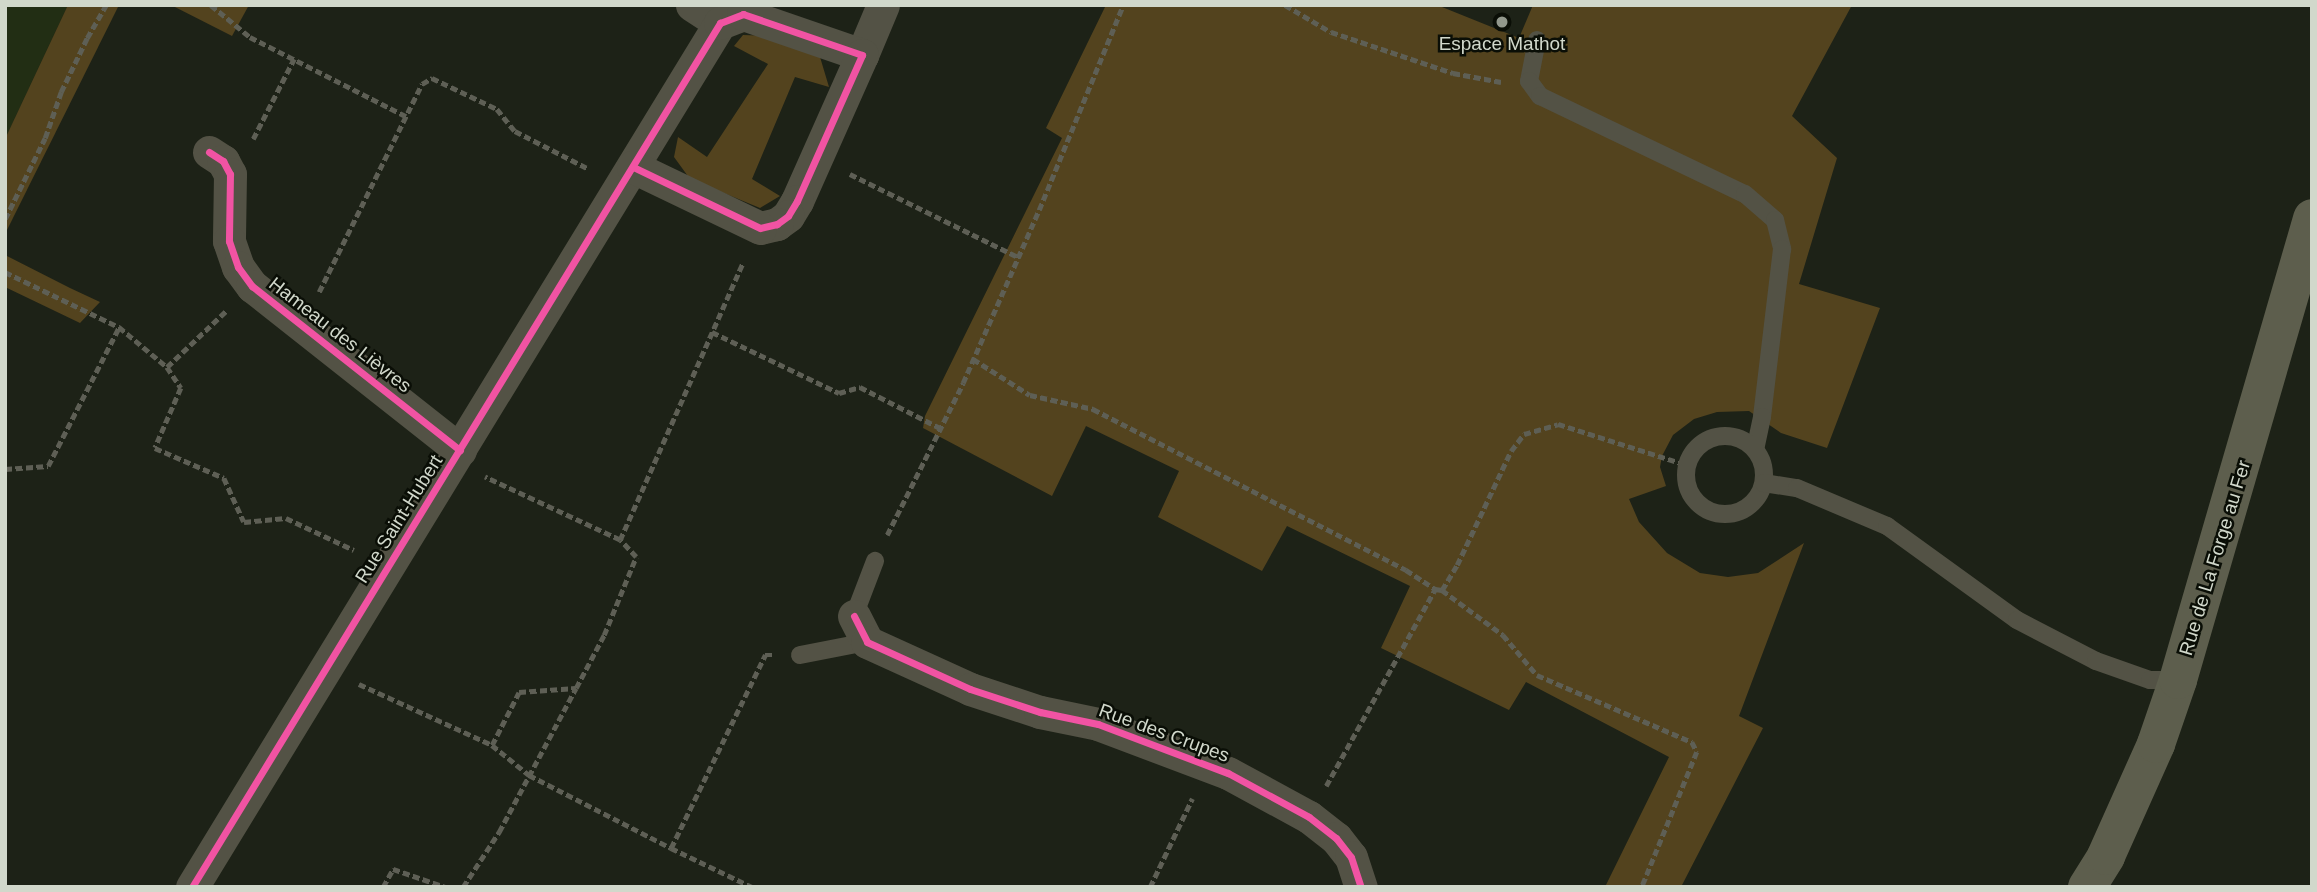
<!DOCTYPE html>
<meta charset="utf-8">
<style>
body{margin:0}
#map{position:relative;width:2317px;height:892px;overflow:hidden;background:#1d2217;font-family:Helvetica,sans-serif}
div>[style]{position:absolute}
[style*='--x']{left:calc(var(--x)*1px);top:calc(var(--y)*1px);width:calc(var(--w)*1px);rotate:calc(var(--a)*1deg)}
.built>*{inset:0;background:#222e14}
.green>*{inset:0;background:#53431e}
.path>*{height:4.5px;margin-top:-2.25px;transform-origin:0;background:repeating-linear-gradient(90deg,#5e5f55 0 7px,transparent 0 10.5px)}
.service>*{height:18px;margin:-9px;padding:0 9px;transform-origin:9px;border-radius:9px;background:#535245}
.service>.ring{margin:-9px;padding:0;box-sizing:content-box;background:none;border:18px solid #535245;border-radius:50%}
.minor>*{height:33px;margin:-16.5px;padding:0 16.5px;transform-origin:16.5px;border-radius:16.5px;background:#535245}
.secondary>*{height:38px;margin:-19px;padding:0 19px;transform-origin:19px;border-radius:19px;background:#5d5e4d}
.cycleway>*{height:7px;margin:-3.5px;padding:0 3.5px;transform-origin:3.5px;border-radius:3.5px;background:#f153a3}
.dots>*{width:19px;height:19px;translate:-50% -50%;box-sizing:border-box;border:4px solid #0a0e06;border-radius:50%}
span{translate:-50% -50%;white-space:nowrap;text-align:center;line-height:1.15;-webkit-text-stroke:5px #0a0e06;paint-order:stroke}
.poi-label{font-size:19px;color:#d1d8cb}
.street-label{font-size:19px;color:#d1d8cb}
.frame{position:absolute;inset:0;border:7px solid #d1d8cb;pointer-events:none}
</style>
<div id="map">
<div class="built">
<i style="clip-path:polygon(5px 5px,68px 5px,5px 139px)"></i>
</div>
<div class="green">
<i style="clip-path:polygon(68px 5px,119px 5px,5px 234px,5px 139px)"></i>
<i style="clip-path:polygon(171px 5px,249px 5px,232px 36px)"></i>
<i style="clip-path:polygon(1106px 5px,1437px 5px,1519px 38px,1533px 5px,1852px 5px,1792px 116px,1837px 158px,1799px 284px,1880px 308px,1827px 448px,1781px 433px,1749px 411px,1717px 412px,1694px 419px,1673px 435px,1662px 456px,1660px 467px,1666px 486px,1629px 499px,1639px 522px,1667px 553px,1700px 573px,1728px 577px,1758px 573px,1804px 543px,1739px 716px,1763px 728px,1681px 887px,1605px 887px,1669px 757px,1526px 682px,1509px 710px,1381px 648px,1410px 586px,1287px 526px,1262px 571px,1158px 517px,1179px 471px,1086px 426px,1052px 496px,923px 428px,925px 416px,1062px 138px,1046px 128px)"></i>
<i style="clip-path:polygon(743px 35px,772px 36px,820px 57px,829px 87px,795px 77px,752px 179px,780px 196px,760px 208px,690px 179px,674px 157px,678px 137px,707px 157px,768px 64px,734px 46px)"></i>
<i style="clip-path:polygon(5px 255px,70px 288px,100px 302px,80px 323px,5px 287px)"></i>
</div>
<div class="path">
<i style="--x:211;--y:5;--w:50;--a:39.4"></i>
<i style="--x:250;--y:37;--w:175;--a:26.9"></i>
<i style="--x:1285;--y:5;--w:53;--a:30.4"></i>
<i style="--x:1331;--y:32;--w:129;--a:18.6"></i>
<i style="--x:1453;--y:73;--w:49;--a:10.6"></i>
<i style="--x:253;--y:139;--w:90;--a:-62.9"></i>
<i style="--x:850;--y:174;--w:187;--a:26.3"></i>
<i style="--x:5;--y:219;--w:90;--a:-63.7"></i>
<i style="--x:45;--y:138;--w:49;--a:-70.8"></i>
<i style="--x:61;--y:92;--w:60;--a:-64.3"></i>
<i style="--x:87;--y:38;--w:38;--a:-60"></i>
<i style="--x:5;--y:272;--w:127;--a:25.8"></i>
<i style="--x:119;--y:327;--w:62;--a:39.8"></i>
<i style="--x:167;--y:367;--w:81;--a:-43.5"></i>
<i style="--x:319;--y:292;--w:232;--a:-63.7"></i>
<i style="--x:422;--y:84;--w:12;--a:-31"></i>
<i style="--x:432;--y:78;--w:72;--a:25.5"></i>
<i style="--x:497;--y:109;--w:28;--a:51"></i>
<i style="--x:515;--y:131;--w:81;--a:27.2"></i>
<i style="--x:712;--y:332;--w:141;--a:25.7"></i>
<i style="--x:839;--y:393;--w:22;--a:-16"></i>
<i style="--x:860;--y:387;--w:90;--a:27.1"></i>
<i style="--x:973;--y:359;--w:67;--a:32.3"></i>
<i style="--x:1030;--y:395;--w:65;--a:12.5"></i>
<i style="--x:1093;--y:409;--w:352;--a:27.2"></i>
<i style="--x:1406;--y:570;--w:35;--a:33"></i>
<i style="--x:167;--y:367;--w:25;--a:56"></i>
<i style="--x:181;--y:388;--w:65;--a:113.4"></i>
<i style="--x:155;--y:448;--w:75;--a:23.5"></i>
<i style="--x:224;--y:478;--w:48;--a:65.6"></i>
<i style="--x:244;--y:522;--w:42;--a:-5.4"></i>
<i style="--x:286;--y:518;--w:75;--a:25.2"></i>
<i style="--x:5;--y:469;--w:43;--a:-4"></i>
<i style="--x:48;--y:466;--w:156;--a:-62.9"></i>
<i style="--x:887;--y:535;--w:170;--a:-63.4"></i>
<i style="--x:963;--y:383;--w:189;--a:-66.3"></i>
<i style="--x:1039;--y:210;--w:222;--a:-67.7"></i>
<i style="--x:620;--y:540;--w:303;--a:-66.1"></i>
<i style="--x:1442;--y:590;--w:76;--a:36.4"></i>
<i style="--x:1503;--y:635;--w:52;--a:49.6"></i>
<i style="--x:1537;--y:675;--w:169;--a:23.4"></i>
<i style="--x:1692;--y:742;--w:11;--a:63"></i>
<i style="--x:1697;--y:752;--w:146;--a:112.2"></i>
<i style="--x:359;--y:684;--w:146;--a:24.6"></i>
<i style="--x:492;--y:745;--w:48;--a:39"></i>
<i style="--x:529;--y:775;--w:160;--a:27.2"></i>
<i style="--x:671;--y:848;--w:215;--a:-64"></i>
<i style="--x:765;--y:655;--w:7;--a:0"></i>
<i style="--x:492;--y:745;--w:59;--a:-63"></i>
<i style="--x:519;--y:692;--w:57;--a:-4"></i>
<i style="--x:1326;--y:786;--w:225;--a:-61"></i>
<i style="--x:1435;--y:589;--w:7;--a:8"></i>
<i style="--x:1442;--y:590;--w:29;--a:-59"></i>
<i style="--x:1457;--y:565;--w:126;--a:-64.7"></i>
<i style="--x:1511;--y:451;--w:21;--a:-53"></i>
<i style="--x:1524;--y:434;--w:35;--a:-16"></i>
<i style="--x:1558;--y:424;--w:135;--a:17.6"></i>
<i style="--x:671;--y:848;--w:90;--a:25.7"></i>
<i style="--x:383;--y:887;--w:21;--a:-61"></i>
<i style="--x:393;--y:869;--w:55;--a:19.1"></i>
<i style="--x:463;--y:887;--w:66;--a:-56.8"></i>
<i style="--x:499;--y:832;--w:163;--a:-61.9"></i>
<i style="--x:576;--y:688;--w:60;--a:-62.2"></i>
<i style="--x:604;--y:635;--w:84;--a:-67.7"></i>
<i style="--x:636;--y:557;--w:23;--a:-133"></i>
<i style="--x:620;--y:540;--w:149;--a:-155"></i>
<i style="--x:1150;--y:887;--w:98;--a:-64.5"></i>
</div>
<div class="service">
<i style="--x:1537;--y:40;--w:42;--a:101"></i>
<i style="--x:1529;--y:81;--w:19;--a:54"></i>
<i style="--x:1540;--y:96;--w:227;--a:25.6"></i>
<i style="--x:1745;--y:194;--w:40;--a:41"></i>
<i style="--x:1775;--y:220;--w:30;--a:76"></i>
<i style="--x:1782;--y:249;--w:169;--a:96.8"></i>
<i style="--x:1762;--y:417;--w:33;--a:102"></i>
<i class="ring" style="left:1686px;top:436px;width:60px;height:60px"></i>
<i style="--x:1764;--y:483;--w:33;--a:9"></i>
<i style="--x:1797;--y:488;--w:98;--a:22.9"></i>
<i style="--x:1887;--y:526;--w:160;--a:35.9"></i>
<i style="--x:2017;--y:620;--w:89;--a:27.4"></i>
<i style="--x:2096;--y:661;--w:57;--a:19.4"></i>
<i style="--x:2150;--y:680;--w:28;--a:0"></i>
<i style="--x:854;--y:616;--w:59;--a:-69.1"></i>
<i style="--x:800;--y:655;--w:68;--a:-11"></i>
</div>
<div class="minor">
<i style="--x:692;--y:5;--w:33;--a:33"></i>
<i style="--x:862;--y:55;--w:54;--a:-67.2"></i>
<i style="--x:209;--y:152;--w:17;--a:33"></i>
<i style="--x:223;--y:161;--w:15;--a:62"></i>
<i style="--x:230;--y:174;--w:67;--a:90.9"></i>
<i style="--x:229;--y:241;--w:28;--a:71"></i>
<i style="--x:238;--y:267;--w:24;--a:54"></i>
<i style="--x:252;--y:286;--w:265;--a:38.3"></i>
<i style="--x:854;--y:616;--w:29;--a:63"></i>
<i style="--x:867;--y:642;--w:113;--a:24.5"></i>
<i style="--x:970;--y:689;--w:74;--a:18.2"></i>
<i style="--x:1040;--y:712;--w:59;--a:11.7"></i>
<i style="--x:1098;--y:724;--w:139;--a:20.7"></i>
<i style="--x:1228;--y:773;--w:92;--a:28.5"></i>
<i style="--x:1309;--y:817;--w:34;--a:38"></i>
<i style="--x:1336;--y:838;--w:24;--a:52"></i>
<i style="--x:1351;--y:857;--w:32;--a:72"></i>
<i style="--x:192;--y:887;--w:1013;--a:-58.57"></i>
<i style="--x:720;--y:23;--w:25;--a:-21"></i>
<i style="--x:743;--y:14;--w:126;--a:19"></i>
<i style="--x:862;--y:55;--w:160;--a:114"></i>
<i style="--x:797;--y:201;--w:17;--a:121"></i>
<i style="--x:788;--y:216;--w:14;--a:144"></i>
<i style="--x:777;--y:224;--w:17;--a:167"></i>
<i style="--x:760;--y:228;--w:141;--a:-154.3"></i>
</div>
<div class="secondary">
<i style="--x:2087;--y:887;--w:36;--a:-58"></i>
<i style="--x:2106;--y:856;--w:123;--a:-65.9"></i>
<i style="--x:2156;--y:744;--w:68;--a:-71"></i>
<i style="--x:2178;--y:680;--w:481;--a:-73.8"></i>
</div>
<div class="cycleway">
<i style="--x:209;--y:152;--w:17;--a:33"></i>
<i style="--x:223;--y:161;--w:15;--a:62"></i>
<i style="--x:230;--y:174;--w:67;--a:90.9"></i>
<i style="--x:229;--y:241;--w:28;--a:71"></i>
<i style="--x:238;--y:267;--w:24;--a:54"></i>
<i style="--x:252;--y:286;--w:265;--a:38.3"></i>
<i style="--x:854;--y:616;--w:29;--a:63"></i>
<i style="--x:867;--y:642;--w:113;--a:24.5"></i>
<i style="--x:970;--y:689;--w:74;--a:18.2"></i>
<i style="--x:1040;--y:712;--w:59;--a:11.7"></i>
<i style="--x:1098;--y:724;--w:139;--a:20.7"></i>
<i style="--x:1228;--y:773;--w:92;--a:28.5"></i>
<i style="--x:1309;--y:817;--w:34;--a:38"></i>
<i style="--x:1336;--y:838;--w:24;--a:52"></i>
<i style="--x:1351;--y:857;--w:32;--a:72"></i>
<i style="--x:192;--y:887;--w:1013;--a:-58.57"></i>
<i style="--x:720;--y:23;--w:25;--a:-21"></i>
<i style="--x:743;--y:14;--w:126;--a:19"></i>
<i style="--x:862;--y:55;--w:160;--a:114"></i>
<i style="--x:797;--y:201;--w:17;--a:121"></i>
<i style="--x:788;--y:216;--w:14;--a:144"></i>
<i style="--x:777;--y:224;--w:17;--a:167"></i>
<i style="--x:760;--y:228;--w:141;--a:-154.3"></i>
</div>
<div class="dots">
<i style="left:1502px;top:22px;background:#92988c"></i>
</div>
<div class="poi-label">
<span style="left:1502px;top:44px">Espace Mathot</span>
</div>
<div class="street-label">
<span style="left:340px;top:335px;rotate:38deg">Hameau des Lièvres</span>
<span style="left:399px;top:519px;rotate:-58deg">Rue Saint-Hubert</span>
<span style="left:2215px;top:558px;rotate:-73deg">Rue de La Forge au Fer</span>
<span style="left:1164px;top:733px;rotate:20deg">Rue des Crupes</span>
</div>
<div class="frame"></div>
</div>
